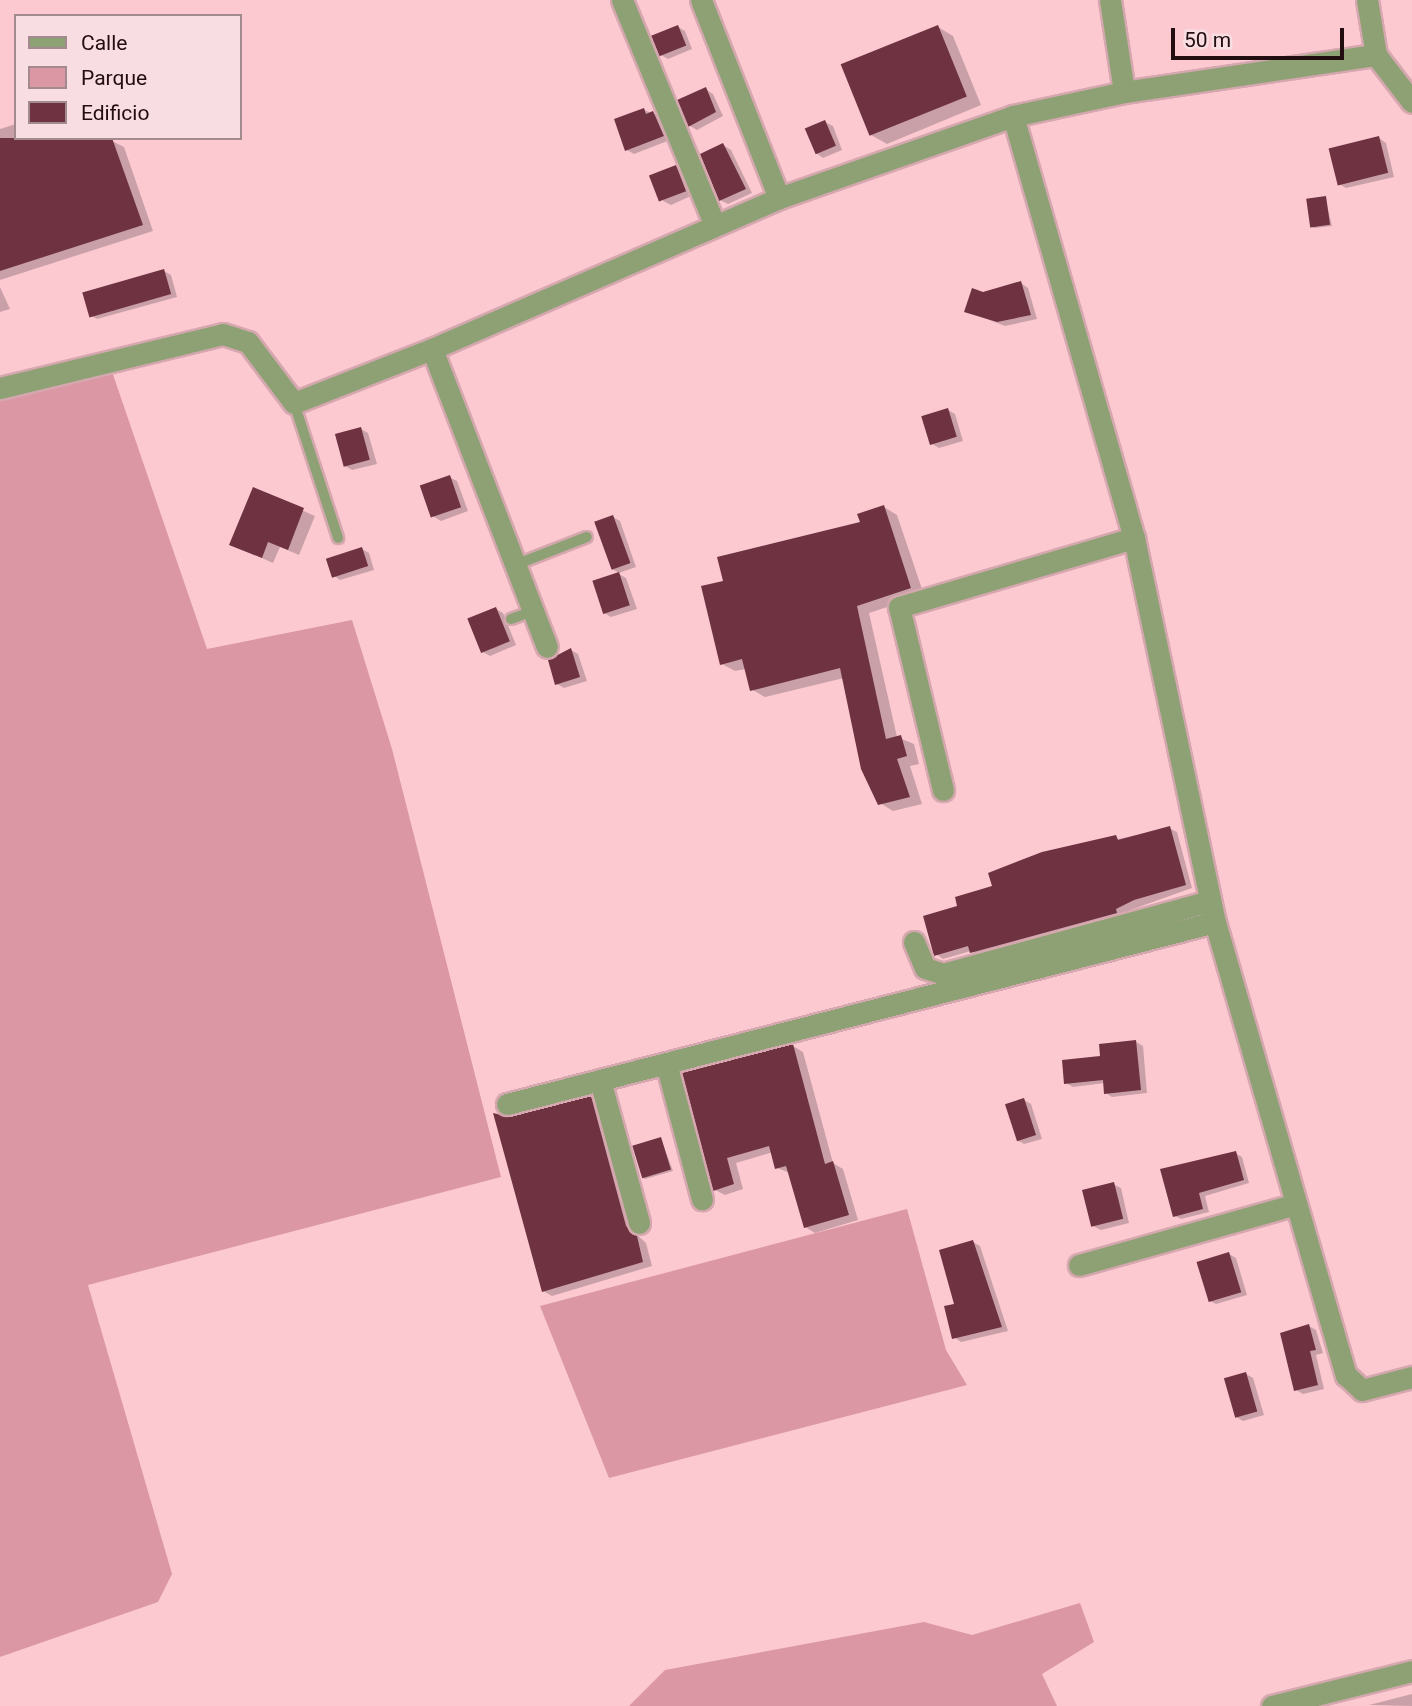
<!DOCTYPE html>
<style>
body{margin:0}
#map{position:relative;width:1412px;height:1706px;overflow:hidden;background:#fcc9d1;font-family:Roboto,sans-serif}
div>[style]{position:absolute}
[style*='--x']{left:calc(var(--x)*1px);top:calc(var(--y)*1px);width:calc(var(--w)*1px);rotate:calc(var(--a)*1deg)}
.green>*{inset:0;background:#db97a4}
.shadow>*{inset:0;background:#0003}
.building>*{inset:0;background:#6e3240;transform-origin:0 0}
.roads{filter:drop-shadow(2px 0 #d5a7ae) drop-shadow(-2px 0 #d5a7ae) drop-shadow(0 2px #d5a7ae) drop-shadow(0 -2px #d5a7ae)}
.service>*{height:10px;margin:-5px;padding:0 5px;transform-origin:5px;border-radius:5px;background:#8ea175}
.minor>*{height:21px;margin:-10.5px;padding:0 10.5px;transform-origin:10.5px;border-radius:10.5px;background:#8ea175}
.tertiary>*{height:21px;margin:-10.5px;padding:0 10.5px;transform-origin:10.5px;border-radius:10.5px;background:#8ea175}
span{translate:-50% -50%;white-space:nowrap;text-align:center;line-height:1.15;-webkit-text-stroke:7px #f8dde2;paint-order:stroke}
.legend{position:absolute;left:14px;top:14px;width:228px;height:126px;box-sizing:border-box;background:#f8dde2;border:2px solid #a28a8e;margin:0;padding:9px 12px;list-style:none;font-size:21px;color:#220d11}
.legend li{display:flex;align-items:center;gap:14px;height:35px}
.legend b{width:35px;border:2px solid #a28a8e}
.scale{position:absolute;left:1171px;top:28px;width:173px;height:32px;box-sizing:border-box;border:4px solid #220d11;border-top:0;padding-left:9px;font-size:21px;line-height:24px;white-space:nowrap;color:#220d11;-webkit-text-stroke:5px #f8dde2;paint-order:stroke}
</style>
<div id="map">
<div class="green">
<i style="clip-path:polygon(108px 360px,207px 649px,352px 620px,392px 749px,501px 1177px,88px 1285px,172px 1574px,158px 1602px,0 1657px,0 388px)"></i>
<i style="clip-path:polygon(907px 1209px,946px 1350px,967px 1385px,609px 1478px,540px 1306px)"></i>
<i style="clip-path:polygon(1080px 1603px,1094px 1642px,1042px 1674px,1057px 1706px,629px 1706px,665px 1670px,924px 1622px,972px 1635px)"></i>
</div>
<div class="shadow">
<i style="clip-path:polygon(678px 27px,685px 31px,692px 49px,668px 59px,661px 55px)"></i>
<i style="clip-path:polygon(938px 27px,953px 36px,981px 105px,887px 144px,871px 135px)"></i>
<i style="clip-path:polygon(705px 89px,713px 94px,723px 116px,697px 130px,690px 126px)"></i>
<i style="clip-path:polygon(644px 110px,661px 117px,670px 140px,634px 154px,627px 150px)"></i>
<i style="clip-path:polygon(825px 122px,833px 126px,842px 150px,823px 158px,816px 153px)"></i>
<i style="clip-path:polygon(16px 124px,16px 138px,112px 141px,124px 147px,153px 231px,0 280px,0 129px)"></i>
<i style="clip-path:polygon(1379px 138px,1386px 143px,1394px 177px,1346px 188px,1339px 184px)"></i>
<i style="clip-path:polygon(723px 145px,731px 150px,752px 193px,728px 204px,720px 200px)"></i>
<i style="clip-path:polygon(676px 167px,683px 172px,693px 195px,671px 205px,663px 201px)"></i>
<i style="clip-path:polygon(1325px 197px,1332px 226px,1314px 228px,1311px 226px)"></i>
<i style="clip-path:polygon(164px 271px,171px 275px,177px 297px,97px 319px,90px 315px)"></i>
<i style="clip-path:polygon(1021px 283px,1028px 288px,1037px 319px,1005px 326px,966px 311px,983px 294px)"></i>
<i style="clip-path:polygon(0 287px,10px 309px,0 312px)"></i>
<i style="clip-path:polygon(948px 410px,955px 414px,963px 441px,939px 448px,932px 444px)"></i>
<i style="clip-path:polygon(361px 429px,368px 433px,377px 464px,352px 470px,345px 466px)"></i>
<i style="clip-path:polygon(449px 477px,457px 481px,468px 511px,441px 521px,434px 517px)"></i>
<i style="clip-path:polygon(254px 489px,315px 516px,299px 555px,280px 547px,273px 563px,231px 544px)"></i>
<i style="clip-path:polygon(884px 507px,897px 515px,924px 595px,869px 613px,897px 737px,914px 744px,919px 764px,910px 766px,922px 804px,893px 811px,880px 803px,844px 678px,765px 697px,751px 689px,746px 669px,735px 671px,722px 664px,725px 582px,862px 523px)"></i>
<i style="clip-path:polygon(613px 517px,620px 521px,636px 567px,619px 573px,612px 569px)"></i>
<i style="clip-path:polygon(362px 549px,369px 553px,374px 570px,340px 580px,333px 575px)"></i>
<i style="clip-path:polygon(619px 574px,626px 578px,637px 609px,611px 617px,604px 613px)"></i>
<i style="clip-path:polygon(496px 609px,503px 613px,516px 645px,490px 656px,483px 652px)"></i>
<i style="clip-path:polygon(571px 650px,578px 654px,587px 681px,564px 688px,557px 684px)"></i>
<i style="clip-path:polygon(1169px 828px,1177px 832px,1192px 888px,1122px 913px,1123px 916px,979px 956px,971px 951px,943px 959px,936px 954px,960px 907px,994px 888px,1022px 866px,1021px 860px)"></i>
<i style="clip-path:polygon(1136px 1042px,1143px 1046px,1147px 1093px,1112px 1097px,1106px 1093px,1105px 1083px,1073px 1087px,1066px 1083px,1102px 1057px)"></i>
<i style="clip-path:polygon(793px 1046px,803px 1052px,833px 1163px,843px 1169px,858px 1220px,815px 1233px,805px 1227px,790px 1173px,777px 1168px,773px 1152px,736px 1163px,743px 1189px,725px 1195px,715px 1190px,684px 1074px)"></i>
<i style="clip-path:polygon(591px 1098px,600px 1103px,635px 1233px,646px 1243px,652px 1266px,552px 1296px,543px 1291px)"></i>
<i style="clip-path:polygon(1024px 1100px,1031px 1104px,1042px 1139px,1024px 1144px,1017px 1140px)"></i>
<i style="clip-path:polygon(661px 1139px,673px 1171px,645px 1179px,642px 1177px)"></i>
<i style="clip-path:polygon(1235px 1153px,1242px 1157px,1249px 1183px,1205px 1196px,1209px 1212px,1181px 1219px,1175px 1216px)"></i>
<i style="clip-path:polygon(1113px 1184px,1121px 1188px,1129px 1223px,1101px 1230px,1093px 1226px)"></i>
<i style="clip-path:polygon(973px 1242px,980px 1246px,1008px 1331px,961px 1342px,954px 1337px)"></i>
<i style="clip-path:polygon(1229px 1254px,1236px 1258px,1247px 1295px,1216px 1304px,1208px 1300px)"></i>
<i style="clip-path:polygon(1309px 1326px,1316px 1330px,1323px 1353px,1316px 1355px,1324px 1389px,1303px 1394px,1296px 1390px)"></i>
<i style="clip-path:polygon(1246px 1374px,1253px 1378px,1264px 1415px,1243px 1421px,1236px 1417px)"></i>
<i style="clip-path:polygon(1412px 1694px,1412px 1706px,1369px 1705px)"></i>
</div>
<div class="building">
<i style="left:678px;top:25px;width:22px;height:29px;rotate:68deg"></i>
<i style="left:938px;top:25px;width:77px;height:105px;rotate:68deg"></i>
<i style="clip-path:polygon(706px 87px,716px 112px,688px 127px,677px 100px)"></i>
<i style="clip-path:polygon(644px 108px,646px 114px,653px 111px,664px 136px,625px 151px,614px 119px)"></i>
<i style="left:825px;top:120px;width:28px;height:22px;rotate:67deg"></i>
<i style="left:1379px;top:136px;width:38px;height:52px;rotate:76deg"></i>
<i style="clip-path:polygon(0 138px,112px 138px,143px 225px,0 271px)"></i>
<i style="clip-path:polygon(723px 143px,746px 189px,719px 201px,700px 154px)"></i>
<i style="left:676px;top:165px;width:28px;height:29px;rotate:69deg"></i>
<i style="left:1326px;top:196px;width:29px;height:20px;rotate:82deg"></i>
<i style="left:164px;top:269px;width:26px;height:85px;rotate:74deg"></i>
<i style="clip-path:polygon(1021px 281px,1031px 315px,997px 322px,964px 312px,972px 288px,983px 292px)"></i>
<i style="left:948px;top:408px;width:30px;height:28px;rotate:73deg"></i>
<i style="left:361px;top:427px;width:34px;height:27px;rotate:75deg"></i>
<i style="left:450px;top:475px;width:34px;height:32px;rotate:71deg"></i>
<i style="clip-path:polygon(253px 487px,304px 508px,288px 550px,268px 542px,262px 558px,229px 545px)"></i>
<i style="clip-path:polygon(884px 505px,911px 588px,857px 606px,886px 739px,901px 735px,907px 756px,897px 759px,910px 797px,878px 805px,861px 769px,840px 668px,750px 691px,742px 659px,720px 665px,701px 586px,723px 581px,717px 557px,860px 522px,857px 514px)"></i>
<i style="left:613px;top:515px;width:51px;height:20px;rotate:70deg"></i>
<i style="left:362px;top:547px;width:20px;height:38px;rotate:72deg"></i>
<i style="left:619px;top:572px;width:35px;height:28px;rotate:72deg"></i>
<i style="left:496px;top:607px;width:37px;height:31px;rotate:68deg"></i>
<i style="clip-path:polygon(571px 648px,580px 677px,555px 685px,548px 660px)"></i>
<i style="clip-path:polygon(1170px 826px,1186px 885px,1134px 900px,1116px 909px,1117px 913px,970px 953px,968px 946px,934px 956px,923px 916px,957px 906px,955px 897px,992px 886px,988px 873px,1042px 852px,1116px 835px,1118px 840px)"></i>
<i style="clip-path:polygon(1136px 1040px,1141px 1090px,1104px 1094px,1103px 1080px,1064px 1084px,1062px 1060px,1100px 1056px,1099px 1044px)"></i>
<i style="clip-path:polygon(793px 1044px,825px 1164px,833px 1161px,849px 1215px,804px 1228px,786px 1166px,775px 1169px,769px 1146px,727px 1158px,734px 1184px,713px 1191px,682px 1073px)"></i>
<i style="clip-path:polygon(591px 1096px,626px 1226px,637px 1236px,643px 1262px,542px 1292px,493px 1113px,510px 1117px)"></i>
<i style="left:1024px;top:1098px;width:39px;height:20px;rotate:72deg"></i>
<i style="left:661px;top:1137px;width:34px;height:30px;rotate:73deg"></i>
<i style="clip-path:polygon(1236px 1151px,1244px 1180px,1199px 1193px,1203px 1209px,1173px 1217px,1160px 1169px)"></i>
<i style="left:1114px;top:1182px;width:38px;height:33px;rotate:76deg"></i>
<i style="clip-path:polygon(973px 1240px,1002px 1327px,952px 1339px,944px 1306px,954px 1304px,939px 1250px)"></i>
<i style="left:1229px;top:1252px;width:42px;height:34px;rotate:73deg"></i>
<i style="clip-path:polygon(1309px 1324px,1316px 1350px,1310px 1351px,1318px 1385px,1294px 1391px,1280px 1333px)"></i>
<i style="left:1246px;top:1372px;width:41px;height:23px;rotate:74deg"></i>
</div>
<div class="roads">
<div class="service">
<i style="--x:294;--y:403;--w:142;--a:71.9"></i>
<i style="--x:515;--y:565;--w:77;--a:-21.3"></i>
<i style="--x:511;--y:619;--w:23;--a:-20"></i>
</div>
<div class="minor">
<i style="--x:622;--y:0;--w:244;--a:67.6"></i>
<i style="--x:701;--y:0;--w:213;--a:68.5"></i>
<i style="--x:1110;--y:0;--w:93;--a:81.3"></i>
<i style="--x:1367;--y:0;--w:56;--a:80.7"></i>
<i style="--x:1376;--y:55;--w:59;--a:52.5"></i>
<i style="--x:1013;--y:116;--w:439;--a:74"></i>
<i style="--x:1134;--y:538;--w:392;--a:78.1"></i>
<i style="--x:1215;--y:922;--w:472;--a:73.9"></i>
<i style="--x:1346;--y:1375;--w:22;--a:43"></i>
<i style="--x:1362;--y:1390;--w:52;--a:-14.6"></i>
<i style="--x:432;--y:349;--w:319;--a:68.9"></i>
<i style="--x:0;--y:388;--w:229;--a:-13.6"></i>
<i style="--x:223;--y:334;--w:26;--a:18"></i>
<i style="--x:248;--y:342;--w:76;--a:53"></i>
<i style="--x:294;--y:403;--w:148;--a:-21.4"></i>
<i style="--x:432;--y:349;--w:378;--a:-23.5"></i>
<i style="--x:779;--y:198;--w:248;--a:-19.3"></i>
<i style="--x:1013;--y:116;--w:114;--a:-12.2"></i>
<i style="--x:1124;--y:92;--w:255;--a:-8.4"></i>
<i style="--x:943;--y:790;--w:188;--a:-103.5"></i>
<i style="--x:899;--y:607;--w:245;--a:-16.4"></i>
<i style="--x:914;--y:942;--w:28;--a:67"></i>
<i style="--x:925;--y:968;--w:19;--a:18"></i>
<i style="--x:943;--y:974;--w:277;--a:-15.3"></i>
<i style="--x:666;--y:1063;--w:141;--a:75.2"></i>
<i style="--x:600;--y:1080;--w:148;--a:74.7"></i>
<i style="--x:507;--y:1104;--w:731;--a:-14.42"></i>
<i style="--x:1079;--y:1265;--w:225;--a:-15.7"></i>
</div>
<div class="tertiary">
<i style="--x:1272;--y:1706;--w:144;--a:-14"></i>
</div>
</div>
<ul class="legend">
<li><b style="height:9px;background:#8ea175"></b>Calle</li>
<li><b style="height:19px;background:#db97a4"></b>Parque</li>
<li><b style="height:19px;background:#6e3240"></b>Edificio</li>
</ul>
<div class="scale">50 m</div>
</div>
